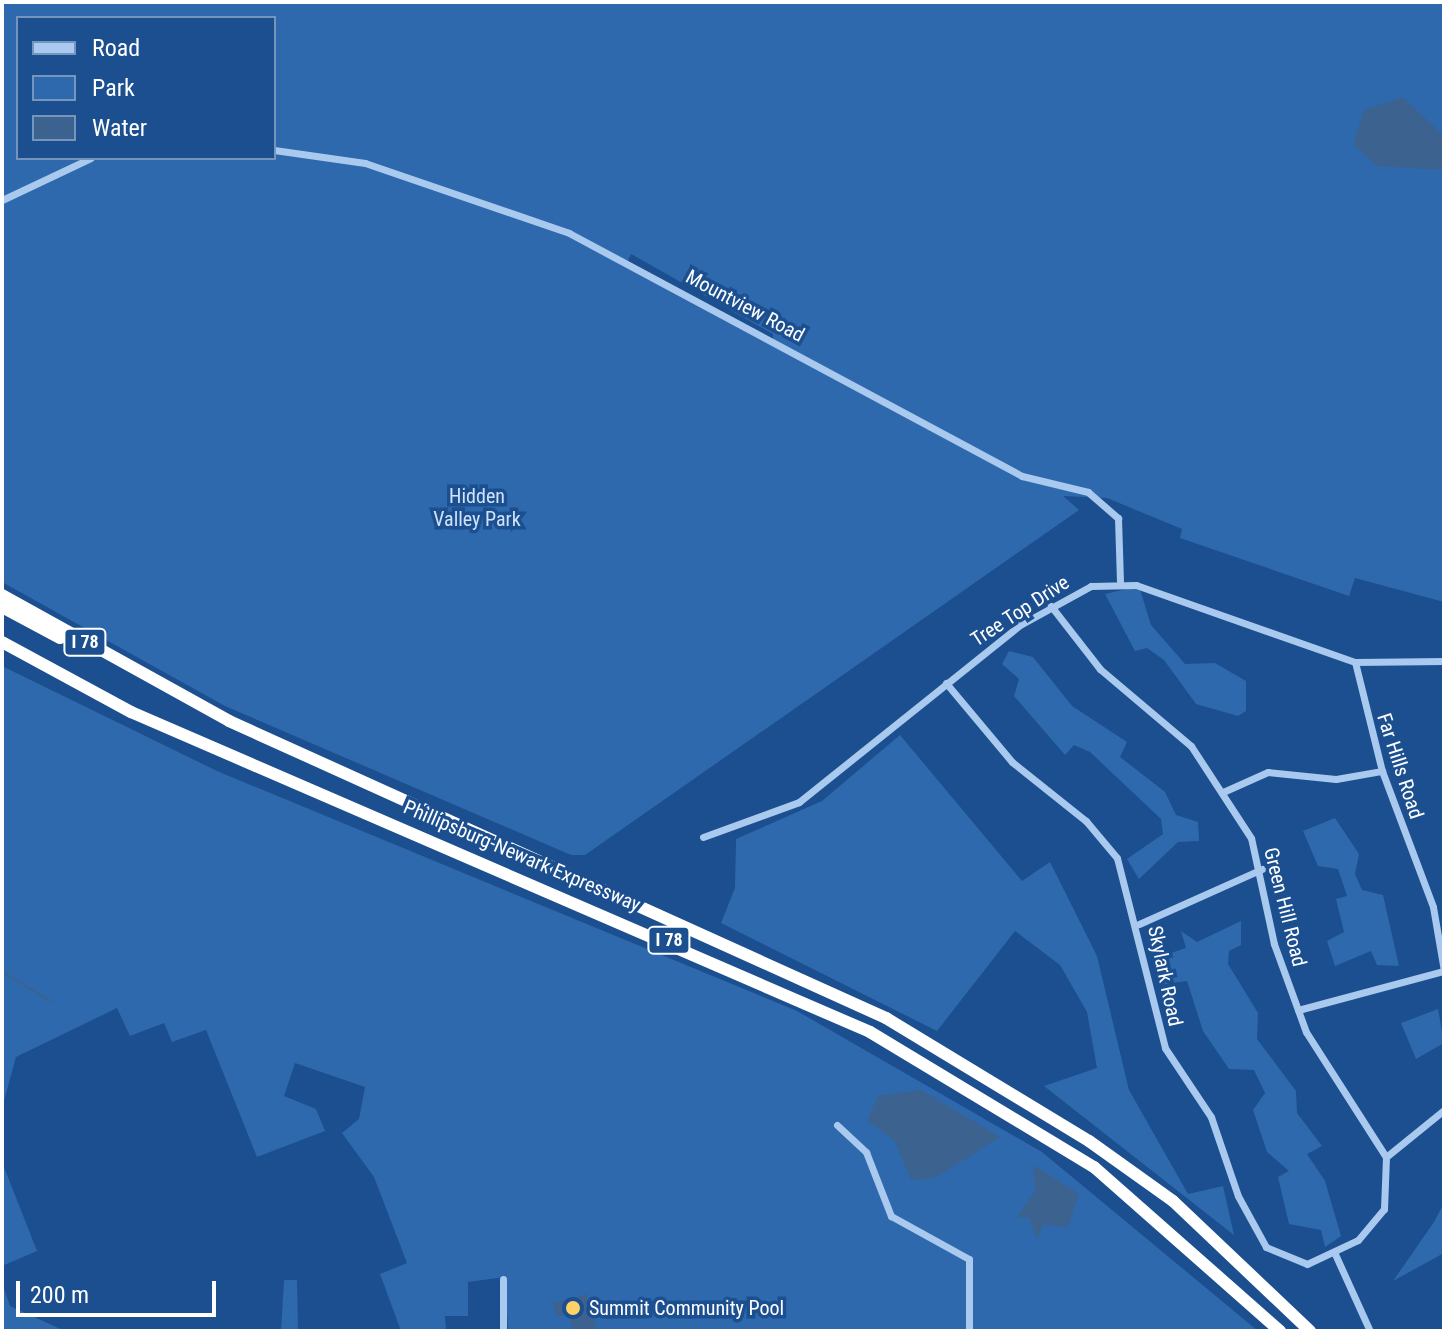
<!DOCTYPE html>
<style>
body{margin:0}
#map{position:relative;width:1446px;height:1333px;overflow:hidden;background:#1b4f8f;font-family:"Roboto Condensed",sans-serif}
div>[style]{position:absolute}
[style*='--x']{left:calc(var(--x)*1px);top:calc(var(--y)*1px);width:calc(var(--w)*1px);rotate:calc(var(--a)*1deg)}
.green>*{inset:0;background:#2e69ad}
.water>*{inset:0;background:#3c6290}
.stream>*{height:2px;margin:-1px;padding:0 1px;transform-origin:1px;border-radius:1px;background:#3c6290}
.minor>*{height:7px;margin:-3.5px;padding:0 3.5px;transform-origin:3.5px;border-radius:3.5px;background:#a9c9ee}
.motorway>*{height:12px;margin:-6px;padding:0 6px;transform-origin:6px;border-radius:6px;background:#fff}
.dots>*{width:22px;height:22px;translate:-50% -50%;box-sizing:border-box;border:4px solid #1b4f8f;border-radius:50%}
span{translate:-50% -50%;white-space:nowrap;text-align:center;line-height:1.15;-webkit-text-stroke:7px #1b4f8f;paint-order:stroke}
.shield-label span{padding:2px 6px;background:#1b4f8f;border:2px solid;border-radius:6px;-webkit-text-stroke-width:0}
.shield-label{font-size:18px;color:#fff;font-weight:700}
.street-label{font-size:20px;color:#fff}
.park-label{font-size:20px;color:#cfe3fa}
.poi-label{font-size:20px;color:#fff}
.left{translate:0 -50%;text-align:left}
.frame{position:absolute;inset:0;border:4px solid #fff;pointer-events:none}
.legend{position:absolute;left:16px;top:16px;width:260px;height:144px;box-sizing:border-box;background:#1b4f8f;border:2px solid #7695bc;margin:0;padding:10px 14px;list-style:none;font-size:24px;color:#fff}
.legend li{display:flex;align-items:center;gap:16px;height:40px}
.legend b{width:40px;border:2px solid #7695bc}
.scale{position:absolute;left:16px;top:1281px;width:200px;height:36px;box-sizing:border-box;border:4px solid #fff;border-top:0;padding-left:10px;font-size:24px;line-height:28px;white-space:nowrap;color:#fff;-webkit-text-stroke:6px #1b4f8f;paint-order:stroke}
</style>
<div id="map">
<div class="green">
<i style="clip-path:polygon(evenodd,2px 2px,1444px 2px,1444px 602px,1355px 578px,1349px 596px,1180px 538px,1182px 529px,1107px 498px,1063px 496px,1079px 510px,585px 855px,571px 855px,225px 706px,2px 582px,2px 2px,18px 18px,274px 18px,274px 158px,18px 158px,18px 18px,2px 2px,631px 254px,773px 334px,773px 342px,625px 267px,631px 254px)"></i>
<i style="clip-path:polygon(1139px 586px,1151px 625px,1185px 664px,1215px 663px,1246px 681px,1246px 711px,1238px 716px,1196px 704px,1164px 660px,1147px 648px,1135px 651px,1105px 594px)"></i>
<i style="clip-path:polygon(1009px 651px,1033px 657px,1072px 706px,1127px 742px,1120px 757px,1165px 792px,1176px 815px,1198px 822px,1199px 841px,1178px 842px,1139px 879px,1127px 859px,1163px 834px,1161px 819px,1090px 752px,1074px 745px,1065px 755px,1014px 696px,1019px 679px,1002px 664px)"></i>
<i style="clip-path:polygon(2px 666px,217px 771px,797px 1011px,1042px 1152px,1258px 1331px,508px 1331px,505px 1277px,468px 1282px,468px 1316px,445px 1316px,446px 1331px,401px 1331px,380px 1274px,407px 1263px,374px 1177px,342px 1133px,359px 1119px,365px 1087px,295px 1063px,284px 1096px,316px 1109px,325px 1131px,257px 1157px,206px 1030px,172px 1042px,164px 1023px,130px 1036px,117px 1008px,16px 1057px,2px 1108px)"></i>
<i style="clip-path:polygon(900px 735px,1022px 881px,1050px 862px,1097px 956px,1129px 1090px,1188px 1194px,1223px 1186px,1234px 1235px,1044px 1086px,1097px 1068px,1087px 1012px,1060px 965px,1015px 931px,937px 1031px,721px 923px,735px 888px,736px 839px,822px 801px)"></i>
<i style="clip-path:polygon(1335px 818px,1359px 854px,1355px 874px,1362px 890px,1383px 895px,1399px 966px,1377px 965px,1371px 951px,1335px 966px,1327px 941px,1344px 932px,1336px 899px,1347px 896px,1338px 869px,1318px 866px,1303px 831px)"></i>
<i style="clip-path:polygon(1241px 921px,1241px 945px,1229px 951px,1228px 964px,1258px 1013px,1257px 1039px,1296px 1091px,1297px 1113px,1322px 1146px,1307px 1154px,1325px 1181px,1341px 1236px,1325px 1247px,1321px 1230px,1289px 1224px,1278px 1177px,1289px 1171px,1267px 1152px,1253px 1110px,1265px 1093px,1254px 1070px,1229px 1069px,1203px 1031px,1187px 981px,1159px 985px,1153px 959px,1186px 948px,1181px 931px,1197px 942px)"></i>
<i style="clip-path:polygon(1438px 1009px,1444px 1043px,1416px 1059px,1401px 1023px)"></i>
<i style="clip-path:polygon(2px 1162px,37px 1251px,2px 1266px)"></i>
<i style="clip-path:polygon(1444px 1203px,1444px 1253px,1393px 1281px,1434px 1222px)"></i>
<i style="clip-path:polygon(284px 1280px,297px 1280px,298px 1331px,281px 1331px)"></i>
<i style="clip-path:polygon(2px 1283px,10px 1306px,65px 1331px,2px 1331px)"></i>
</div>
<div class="water">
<i style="clip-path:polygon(1403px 97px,1444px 136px,1444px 170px,1377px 166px,1353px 144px,1364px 110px)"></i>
<i style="clip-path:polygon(921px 1090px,1000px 1137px,935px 1178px,911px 1180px,894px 1140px,867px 1121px,878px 1096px)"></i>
<i style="clip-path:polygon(1033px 1165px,1079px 1194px,1068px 1227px,1043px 1225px,1037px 1240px,1029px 1218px,1017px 1217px,1035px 1191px)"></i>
<i style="clip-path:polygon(587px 1294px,597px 1331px,573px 1331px,568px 1314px,556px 1317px,553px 1303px)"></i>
</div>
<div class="stream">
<i style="--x:2;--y:972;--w:57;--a:30.6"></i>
</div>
<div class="minor">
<i style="--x:274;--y:150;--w:92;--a:8.1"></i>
<i style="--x:365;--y:163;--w:216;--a:18.9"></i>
<i style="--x:569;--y:233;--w:514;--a:28.21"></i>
<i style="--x:1022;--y:476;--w:68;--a:13.6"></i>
<i style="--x:1088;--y:492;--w:40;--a:41"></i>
<i style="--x:1118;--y:518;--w:63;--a:88.2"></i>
<i style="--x:2;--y:200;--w:98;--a:-25.3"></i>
<i style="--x:1355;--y:662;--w:112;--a:76.1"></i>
<i style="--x:1382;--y:771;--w:145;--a:69.4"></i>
<i style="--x:1433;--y:907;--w:65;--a:80.2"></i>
<i style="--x:946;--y:683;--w:103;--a:50.1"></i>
<i style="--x:1012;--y:762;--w:95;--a:38.6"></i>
<i style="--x:1086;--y:821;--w:48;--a:50"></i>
<i style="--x:1117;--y:858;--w:196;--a:75.8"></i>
<i style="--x:1165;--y:1048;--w:83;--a:56.3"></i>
<i style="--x:1211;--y:1117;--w:83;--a:71.1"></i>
<i style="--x:1238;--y:1196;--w:58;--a:61.2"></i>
<i style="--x:1266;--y:1247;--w:44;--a:22.5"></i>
<i style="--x:1307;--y:1264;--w:56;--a:-25.2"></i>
<i style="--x:1358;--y:1240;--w:40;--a:-50"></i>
<i style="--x:1384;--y:1209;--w:52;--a:-87.8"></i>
<i style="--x:1386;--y:1157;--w:148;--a:-122.6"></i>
<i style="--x:1306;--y:1032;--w:94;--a:-110"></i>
<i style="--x:1274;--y:944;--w:108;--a:-102.2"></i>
<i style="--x:1251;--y:838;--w:110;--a:-123.1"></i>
<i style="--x:1191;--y:746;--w:119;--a:-139.8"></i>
<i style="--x:1100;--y:669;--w:80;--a:-127.9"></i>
<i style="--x:1223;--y:792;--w:49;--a:-24"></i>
<i style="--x:1268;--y:772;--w:68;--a:5.9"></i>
<i style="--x:1336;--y:779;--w:47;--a:-9.9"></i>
<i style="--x:703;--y:837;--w:102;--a:-20"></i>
<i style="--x:799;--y:802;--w:283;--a:-38.7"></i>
<i style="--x:1020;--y:625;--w:81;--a:-28.8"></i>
<i style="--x:1091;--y:586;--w:45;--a:-1.3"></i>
<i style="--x:1136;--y:585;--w:232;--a:19.4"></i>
<i style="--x:1355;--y:662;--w:89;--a:-0.6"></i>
<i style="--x:1139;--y:924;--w:135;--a:-24.1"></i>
<i style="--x:1298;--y:1010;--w:151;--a:-15"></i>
<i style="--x:837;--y:1125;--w:40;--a:43"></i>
<i style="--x:866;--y:1152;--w:69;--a:68.7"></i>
<i style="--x:891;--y:1216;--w:89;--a:28.9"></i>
<i style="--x:969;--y:1259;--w:72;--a:90"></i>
<i style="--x:1386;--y:1157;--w:75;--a:-39"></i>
<i style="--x:1335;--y:1254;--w:85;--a:65.6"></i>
<i style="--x:503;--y:1279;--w:52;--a:90"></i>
</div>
<div class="motorway">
<i style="--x:2;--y:595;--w:260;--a:29"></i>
<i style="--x:229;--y:721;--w:721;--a:24.33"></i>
<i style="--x:886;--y:1018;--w:237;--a:31.2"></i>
<i style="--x:1089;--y:1141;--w:103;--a:35.5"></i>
<i style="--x:1173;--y:1201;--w:189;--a:43.5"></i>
<i style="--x:2;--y:607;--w:66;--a:28.1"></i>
<i style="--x:2;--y:642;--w:147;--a:28.5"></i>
<i style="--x:131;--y:712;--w:805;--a:23.41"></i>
<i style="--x:870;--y:1032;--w:262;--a:31.1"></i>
<i style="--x:1094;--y:1167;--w:248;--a:41.4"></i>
</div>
<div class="dots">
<i style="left:573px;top:1308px;background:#ffd166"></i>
</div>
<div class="shield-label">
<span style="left:85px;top:642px">I 78</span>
<span style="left:669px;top:940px">I 78</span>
</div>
<div class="street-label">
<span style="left:745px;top:306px;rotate:28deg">Mountview Road</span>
<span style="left:1020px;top:611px;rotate:-33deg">Tree Top Drive</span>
<span style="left:1400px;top:766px;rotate:72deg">Far Hills Road</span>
<span style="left:522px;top:856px;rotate:23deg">Phillipsburg-Newark Expressway</span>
<span style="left:1285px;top:907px;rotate:76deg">Green Hill Road</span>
<span style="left:1165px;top:976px;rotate:78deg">Skylark Road</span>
</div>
<div class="park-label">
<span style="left:477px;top:508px">Hidden<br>Valley Park</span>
</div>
<div class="poi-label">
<span class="left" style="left:589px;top:1308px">Summit Community Pool</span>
</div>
<div class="frame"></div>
<ul class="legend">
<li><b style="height:10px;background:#a9c9ee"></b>Road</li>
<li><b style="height:22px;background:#2e69ad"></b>Park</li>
<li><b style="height:22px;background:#3c6290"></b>Water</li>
</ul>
<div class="scale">200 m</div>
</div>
